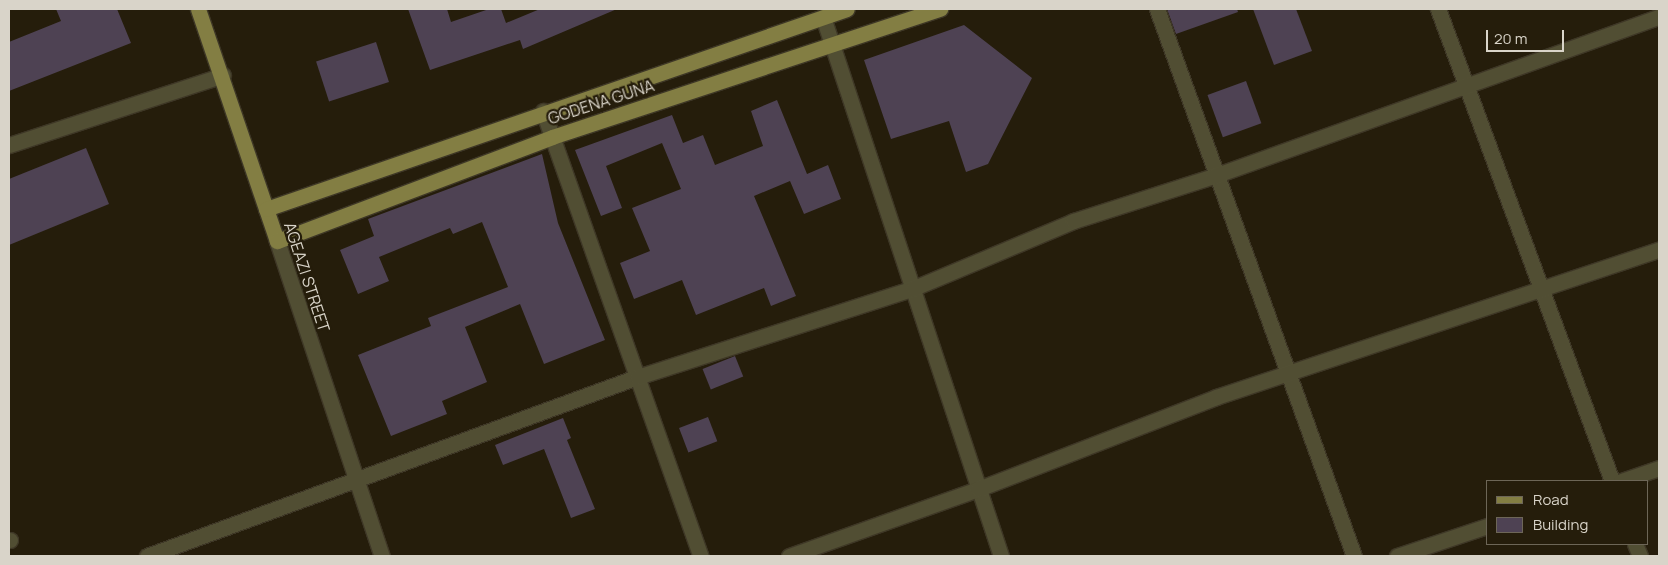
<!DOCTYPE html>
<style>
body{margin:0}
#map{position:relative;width:1668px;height:565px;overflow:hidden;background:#251d0b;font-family:Manrope,sans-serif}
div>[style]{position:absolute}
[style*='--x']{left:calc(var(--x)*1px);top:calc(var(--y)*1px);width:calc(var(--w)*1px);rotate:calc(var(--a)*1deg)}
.building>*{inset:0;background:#4e4253;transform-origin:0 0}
.roads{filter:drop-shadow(1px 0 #3e3726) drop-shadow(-1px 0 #3e3726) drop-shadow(0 1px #3e3726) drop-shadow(0 -1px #3e3726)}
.minor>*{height:15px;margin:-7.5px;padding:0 7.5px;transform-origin:7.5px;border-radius:7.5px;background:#514e33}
.major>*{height:15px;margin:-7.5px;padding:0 7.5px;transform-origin:7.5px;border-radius:7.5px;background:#837e43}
span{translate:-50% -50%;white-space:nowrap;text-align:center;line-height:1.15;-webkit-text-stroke:4.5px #251d0b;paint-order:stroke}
.street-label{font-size:16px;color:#d9d4c9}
.frame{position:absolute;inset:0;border:10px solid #d9d4c9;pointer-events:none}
.legend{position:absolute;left:1486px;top:480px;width:162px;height:65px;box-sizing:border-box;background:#251d0b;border:1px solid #6d6657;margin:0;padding:6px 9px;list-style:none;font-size:15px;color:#d9d4c9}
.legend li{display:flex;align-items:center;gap:10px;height:25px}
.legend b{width:25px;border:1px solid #6d6657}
.scale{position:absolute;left:1486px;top:30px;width:78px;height:22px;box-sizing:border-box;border:2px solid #d9d4c9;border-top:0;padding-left:6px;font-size:15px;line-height:18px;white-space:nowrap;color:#d9d4c9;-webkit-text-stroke:4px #251d0b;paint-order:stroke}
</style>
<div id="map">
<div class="building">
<i style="clip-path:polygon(56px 9px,117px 9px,131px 43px,9px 91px,9px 42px,61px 21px)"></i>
<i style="clip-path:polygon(408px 9px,447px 9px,451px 22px,489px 9px,501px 9px,506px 23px,540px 9px,617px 9px,523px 49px,520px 40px,430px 70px)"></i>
<i style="clip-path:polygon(1167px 9px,1237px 9px,1238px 12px,1176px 34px)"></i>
<i style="clip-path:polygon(1253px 9px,1296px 9px,1312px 51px,1274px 65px)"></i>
<i style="clip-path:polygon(964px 25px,1032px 78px,988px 164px,966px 172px,949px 121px,891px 139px,864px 60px)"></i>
<i style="left:376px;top:42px;width:42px;height:63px;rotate:72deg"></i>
<i style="left:1246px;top:81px;width:45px;height:41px;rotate:70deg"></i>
<i style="clip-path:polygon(777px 100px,807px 174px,828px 165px,841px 199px,804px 214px,790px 181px,754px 196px,796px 296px,771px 306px,764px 288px,696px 315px,682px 280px,634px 299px,620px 263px,650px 251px,632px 208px,681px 189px,662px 143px,606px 166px,622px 208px,601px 216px,575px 150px,672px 115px,683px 143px,703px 135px,715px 165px,763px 146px,751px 111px)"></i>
<i style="clip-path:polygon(86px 148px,109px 204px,9px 245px,9px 179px)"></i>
<i style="clip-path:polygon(542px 154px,558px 223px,605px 340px,544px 364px,520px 304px,465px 327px,487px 382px,442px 401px,447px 414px,391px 436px,358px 355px,431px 326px,428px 318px,508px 287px,482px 222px,453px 234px,450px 228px,379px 257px,389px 281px,358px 294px,340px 250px,374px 236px,368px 219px)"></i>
<i style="left:735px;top:356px;width:22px;height:35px;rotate:68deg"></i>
<i style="left:708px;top:417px;width:26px;height:31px;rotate:69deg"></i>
<i style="clip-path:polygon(563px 418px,571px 438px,567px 440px,595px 509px,571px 518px,544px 449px,503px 465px,495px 445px)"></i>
</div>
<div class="roads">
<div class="minor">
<i style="--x:1157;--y:9;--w:581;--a:70.19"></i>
<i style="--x:1438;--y:9;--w:503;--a:69.76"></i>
<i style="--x:823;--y:17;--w:568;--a:71.72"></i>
<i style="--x:543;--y:111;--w:472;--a:70.5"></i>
<i style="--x:9;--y:145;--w:225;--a:-18.1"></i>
<i style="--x:277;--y:241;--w:332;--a:71.6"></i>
<i style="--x:1621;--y:481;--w:40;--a:-18.9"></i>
<i style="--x:9;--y:540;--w:1;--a:0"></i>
<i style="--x:1635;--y:544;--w:13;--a:67"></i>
<i style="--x:147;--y:556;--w:522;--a:-20.07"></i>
<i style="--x:637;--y:377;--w:291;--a:-17.8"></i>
<i style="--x:914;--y:288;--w:173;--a:-22.8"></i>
<i style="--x:1073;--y:221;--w:148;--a:-17.7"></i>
<i style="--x:1214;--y:176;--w:473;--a:-19.7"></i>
<i style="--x:789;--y:556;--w:201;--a:-19.5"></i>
<i style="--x:978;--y:489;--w:255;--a:-21.1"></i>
<i style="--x:1216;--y:397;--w:467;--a:-18.4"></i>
<i style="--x:1397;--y:556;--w:95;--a:-18.4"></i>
</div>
<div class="major">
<i style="--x:198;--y:9;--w:245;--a:71.2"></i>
<i style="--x:277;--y:241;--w:294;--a:-20.7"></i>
<i style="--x:552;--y:137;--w:409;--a:-18.3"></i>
<i style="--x:266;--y:209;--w:614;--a:-19"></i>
</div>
</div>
<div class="street-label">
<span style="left:601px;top:102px;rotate:-18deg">GODENA GUNA</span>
<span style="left:307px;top:277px;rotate:72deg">AGEAZI STREET</span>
</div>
<div class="frame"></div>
<ul class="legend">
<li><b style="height:6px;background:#837e43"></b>Road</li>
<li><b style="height:14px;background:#4e4253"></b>Building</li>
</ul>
<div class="scale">20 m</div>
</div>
